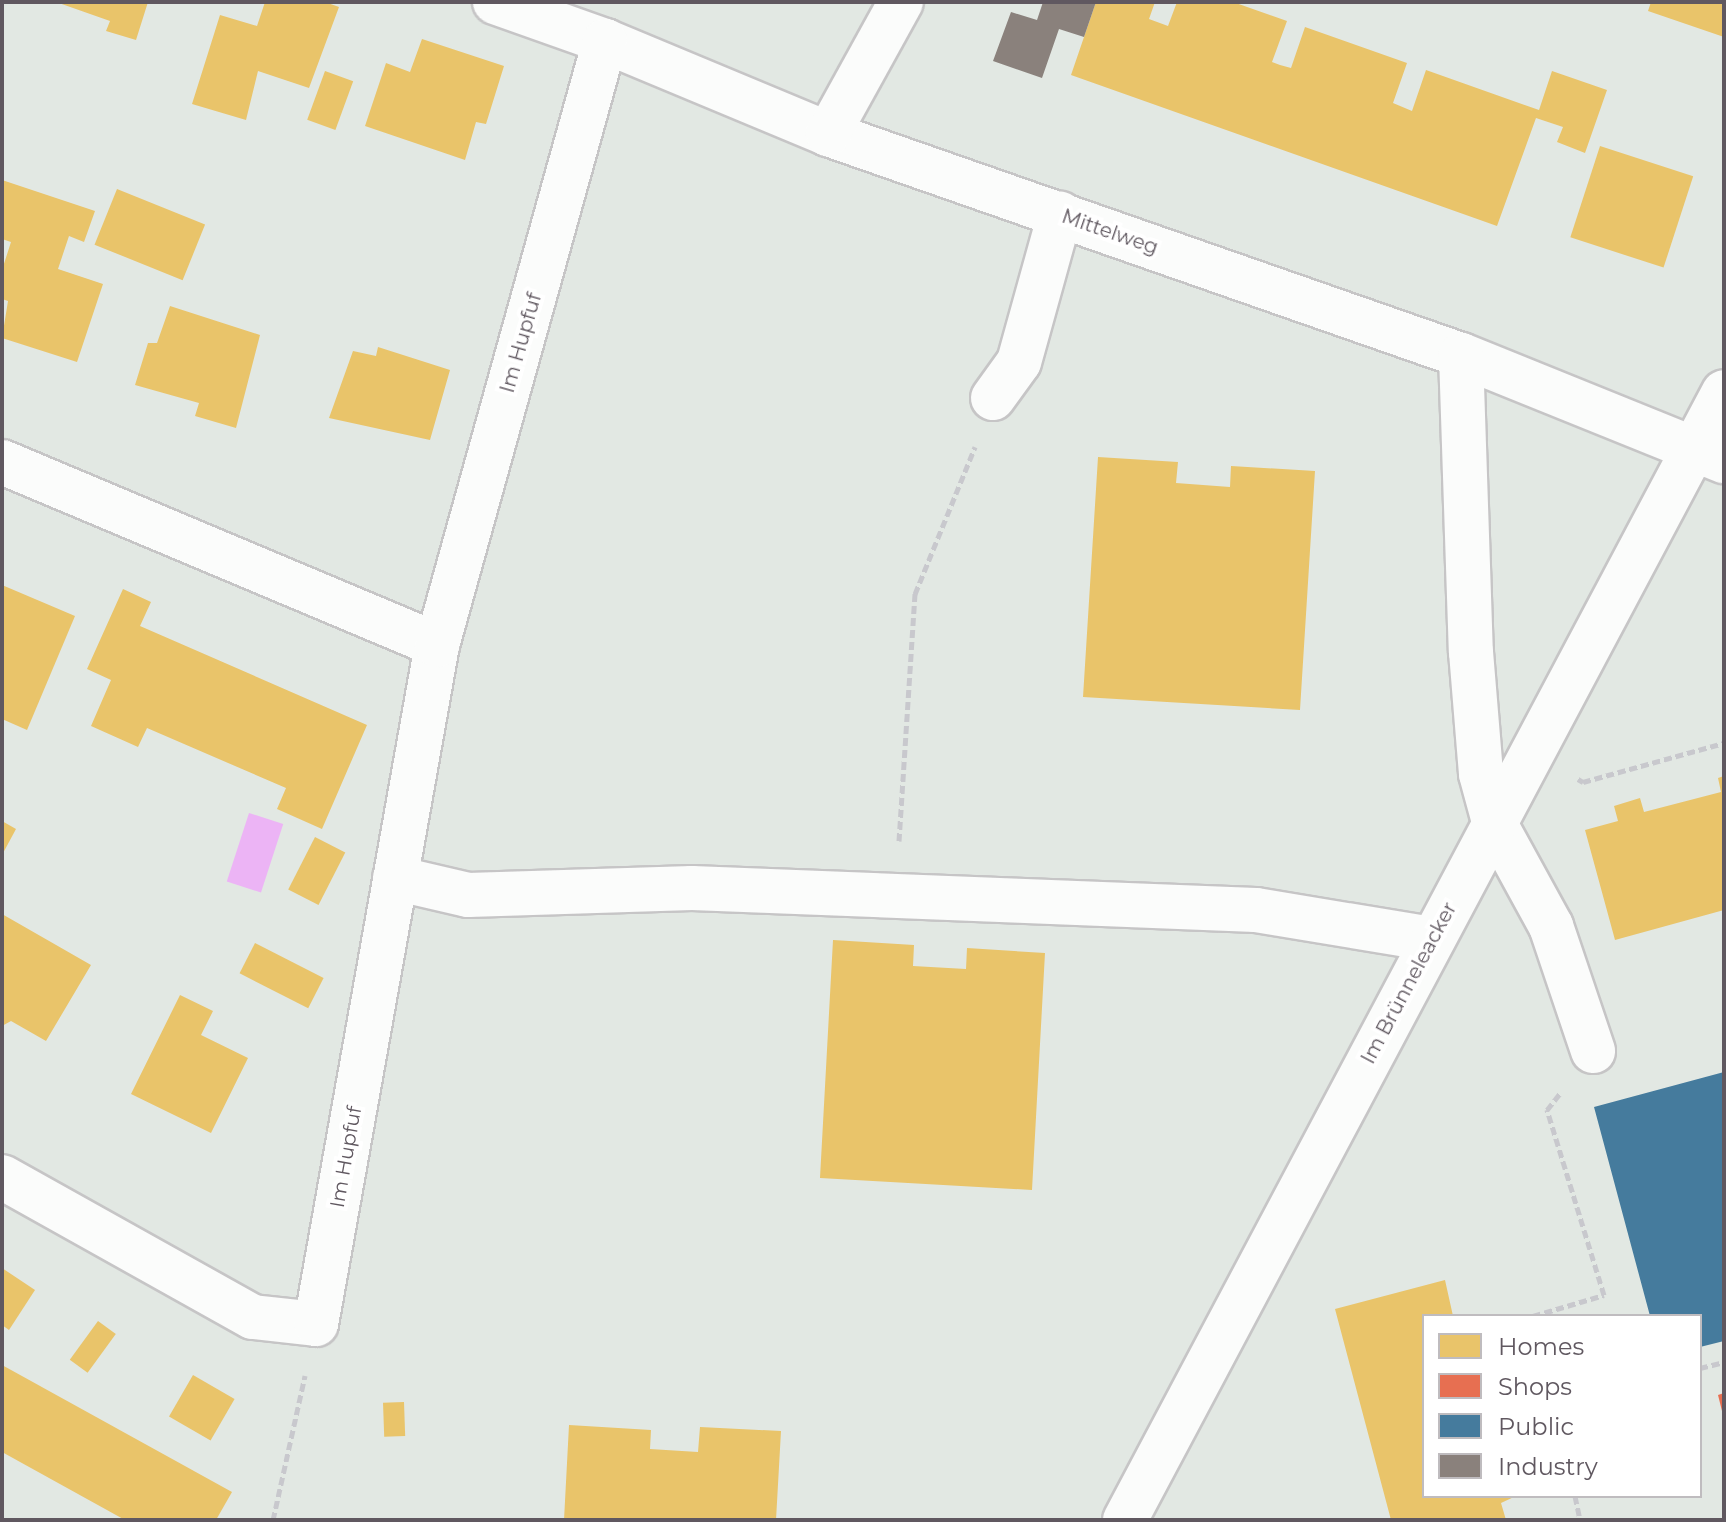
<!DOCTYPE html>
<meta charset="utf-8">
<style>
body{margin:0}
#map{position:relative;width:1726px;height:1522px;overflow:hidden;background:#e2e8e3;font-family:Montserrat,sans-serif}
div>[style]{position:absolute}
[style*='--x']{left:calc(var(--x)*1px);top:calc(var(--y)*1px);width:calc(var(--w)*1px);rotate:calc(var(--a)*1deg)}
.water>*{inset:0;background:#ecb4f5;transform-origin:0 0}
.homes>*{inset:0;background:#e9c46a;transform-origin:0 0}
.shops>*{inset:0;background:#e76f51}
.public>*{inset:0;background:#457b9d}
.industry>*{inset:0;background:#8a817c}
.path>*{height:5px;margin-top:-2.5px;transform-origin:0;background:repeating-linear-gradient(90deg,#c8c8cd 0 8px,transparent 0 12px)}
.roads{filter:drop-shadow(2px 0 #c6c5c6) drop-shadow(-2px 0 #c6c5c6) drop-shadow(0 2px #c6c5c6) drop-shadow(0 -2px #c6c5c6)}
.minor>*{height:44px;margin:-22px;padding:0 22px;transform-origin:22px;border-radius:22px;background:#fbfcfb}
span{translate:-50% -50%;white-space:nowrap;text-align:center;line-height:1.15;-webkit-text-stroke:8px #fff;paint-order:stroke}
.street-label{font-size:20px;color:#605860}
.frame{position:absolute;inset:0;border:4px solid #605860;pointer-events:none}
.legend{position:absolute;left:1422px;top:1314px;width:280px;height:184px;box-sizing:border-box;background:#fff;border:2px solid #bfbcbf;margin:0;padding:10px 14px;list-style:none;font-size:24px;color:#605860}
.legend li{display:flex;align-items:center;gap:16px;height:40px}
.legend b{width:40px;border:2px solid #bfbcbf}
</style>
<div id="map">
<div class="water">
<i style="left:249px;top:813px;width:36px;height:72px;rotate:18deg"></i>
</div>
<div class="homes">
<i style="clip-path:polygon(56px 2px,148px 2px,136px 40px,106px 31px,110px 21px)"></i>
<i style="clip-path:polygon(265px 2px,325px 2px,339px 7px,309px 88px,258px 71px,246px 120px,192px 104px,220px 15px,257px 26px)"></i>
<i style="clip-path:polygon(1096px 2px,1155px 2px,1149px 19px,1168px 26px,1177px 2px,1233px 2px,1287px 21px,1272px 62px,1280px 65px,1291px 68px,1305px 27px,1407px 63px,1393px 103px,1412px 111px,1426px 70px,1539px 110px,1552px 71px,1607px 90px,1585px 153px,1557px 142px,1563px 127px,1536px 118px,1497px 226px,1071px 75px)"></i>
<i style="clip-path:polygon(1651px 2px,1724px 2px,1724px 37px,1648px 11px)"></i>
<i style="clip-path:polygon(422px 39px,504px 66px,486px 124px,476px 122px,465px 160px,365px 126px,386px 63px,410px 72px)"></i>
<i style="left:325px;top:71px;width:30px;height:52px;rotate:20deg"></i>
<i style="left:1600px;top:146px;width:98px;height:96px;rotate:18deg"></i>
<i style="clip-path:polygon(2px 180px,95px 211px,84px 242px,69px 236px,58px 269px,103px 284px,77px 362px,2px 338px,8px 301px,2px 299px,2px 270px,11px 242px,2px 239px)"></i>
<i style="left:117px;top:189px;width:95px;height:60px;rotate:22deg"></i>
<i style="clip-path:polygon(170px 306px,260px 335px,236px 428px,195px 416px,199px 403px,135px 385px,148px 343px,157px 343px)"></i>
<i style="clip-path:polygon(378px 347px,450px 370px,430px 440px,329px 418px,353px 351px,376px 356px)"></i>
<i style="clip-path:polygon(1098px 457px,1178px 462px,1176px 483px,1230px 487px,1231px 466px,1315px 471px,1300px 710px,1083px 697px)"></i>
<i style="clip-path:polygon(2px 585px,75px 616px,27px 730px,2px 719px)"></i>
<i style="clip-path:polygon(123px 589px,151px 602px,140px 626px,367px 725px,322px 829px,277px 809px,286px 788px,147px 728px,138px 747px,91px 726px,111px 680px,87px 669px)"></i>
<i style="clip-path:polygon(1724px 776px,1724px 910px,1615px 940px,1585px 830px,1618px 821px,1614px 806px,1640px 798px,1644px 812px,1721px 792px,1718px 778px)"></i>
<i style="clip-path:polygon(2px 821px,16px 829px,2px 855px)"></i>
<i style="left:315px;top:837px;width:34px;height:59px;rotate:27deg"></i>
<i style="clip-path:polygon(2px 914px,91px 965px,46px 1041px,11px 1021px,2px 1026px)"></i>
<i style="clip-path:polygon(833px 940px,914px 945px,913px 966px,966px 969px,967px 948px,1045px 953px,1032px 1190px,820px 1178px)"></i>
<i style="left:255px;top:943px;width:77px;height:34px;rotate:27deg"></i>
<i style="clip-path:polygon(180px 995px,213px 1011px,201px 1035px,248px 1058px,211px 1133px,131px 1094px)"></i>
<i style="clip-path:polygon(2px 1268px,35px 1290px,9px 1330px,2px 1325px)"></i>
<i style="clip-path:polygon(1445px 1280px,1453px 1316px,1424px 1316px,1424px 1496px,1516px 1496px,1501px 1503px,1506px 1520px,1391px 1520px,1335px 1309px)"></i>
<i style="left:98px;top:1321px;width:22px;height:48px;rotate:36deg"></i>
<i style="clip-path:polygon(2px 1365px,232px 1492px,216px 1520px,125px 1520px,2px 1452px)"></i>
<i style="left:193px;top:1375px;width:48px;height:48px;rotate:30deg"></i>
<i style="left:404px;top:1402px;width:34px;height:21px;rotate:88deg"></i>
<i style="clip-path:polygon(569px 1425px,651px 1430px,650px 1449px,698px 1452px,700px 1427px,781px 1431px,776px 1520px,564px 1520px)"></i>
</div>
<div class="shops">
<i style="clip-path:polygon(1724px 1393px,1724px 1415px,1723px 1415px,1718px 1395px)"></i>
</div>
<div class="public">
<i style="clip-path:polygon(1724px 1072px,1724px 1341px,1700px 1347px,1700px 1316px,1650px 1316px,1594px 1107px)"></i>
</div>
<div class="industry">
<i style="clip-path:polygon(1043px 2px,1096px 2px,1084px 37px,1059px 29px,1042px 78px,993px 61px,1011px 12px,1037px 20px)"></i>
</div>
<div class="path">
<i style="--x:1578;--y:779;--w:6;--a:31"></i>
<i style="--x:1583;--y:782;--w:146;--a:-15.5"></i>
<i style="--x:899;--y:841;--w:248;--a:-86.3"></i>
<i style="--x:915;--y:594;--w:159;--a:-67.8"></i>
<i style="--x:1533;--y:1316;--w:74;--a:-16.5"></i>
<i style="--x:1604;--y:1295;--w:194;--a:-107.1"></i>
<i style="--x:1547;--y:1110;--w:23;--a:-52"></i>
<i style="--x:1700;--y:1368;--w:25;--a:-14"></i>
<i style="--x:1575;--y:1496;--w:25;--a:78"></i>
<i style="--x:273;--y:1520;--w:148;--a:-77.5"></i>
</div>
<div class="roads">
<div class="minor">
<i style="--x:495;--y:2;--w:117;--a:19.5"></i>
<i style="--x:605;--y:41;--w:242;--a:22.6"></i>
<i style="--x:828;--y:134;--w:670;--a:19.25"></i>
<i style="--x:1461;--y:355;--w:284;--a:22"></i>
<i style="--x:828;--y:134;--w:151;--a:-61.1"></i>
<i style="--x:1461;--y:355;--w:297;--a:88.1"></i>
<i style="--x:1471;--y:652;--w:122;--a:85.3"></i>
<i style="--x:1481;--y:774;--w:50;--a:74.8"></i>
<i style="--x:1494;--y:822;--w:119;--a:61.3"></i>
<i style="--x:1551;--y:926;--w:132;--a:71.4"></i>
<i style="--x:993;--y:398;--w:44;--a:-54.2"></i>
<i style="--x:1019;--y:362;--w:154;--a:-74.5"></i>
<i style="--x:2;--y:462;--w:472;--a:22.8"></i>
<i style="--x:395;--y:878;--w:75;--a:13.1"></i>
<i style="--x:468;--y:895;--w:224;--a:-1.8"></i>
<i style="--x:692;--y:888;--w:564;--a:2.23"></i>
<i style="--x:1256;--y:910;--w:178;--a:9.4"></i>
<i style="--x:2;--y:1177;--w:287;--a:29.2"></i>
<i style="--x:253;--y:1317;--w:63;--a:6.3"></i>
<i style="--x:316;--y:1324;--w:690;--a:-79.9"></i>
<i style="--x:437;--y:645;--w:627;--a:-74.46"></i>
<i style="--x:1125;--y:1520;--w:1277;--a:-62.03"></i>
</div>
</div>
<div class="street-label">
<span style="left:1110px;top:232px;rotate:19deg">Mittelweg</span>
<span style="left:521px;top:343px;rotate:-74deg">Im Hupfuf</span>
<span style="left:1409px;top:983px;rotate:-62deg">Im Brünneleacker</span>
<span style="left:346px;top:1157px;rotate:-80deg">Im Hupfuf</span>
</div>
<div class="frame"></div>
<ul class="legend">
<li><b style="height:22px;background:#e9c46a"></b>Homes</li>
<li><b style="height:22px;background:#e76f51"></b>Shops</li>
<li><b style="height:22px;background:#457b9d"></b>Public</li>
<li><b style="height:22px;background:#8a817c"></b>Industry</li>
</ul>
</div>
